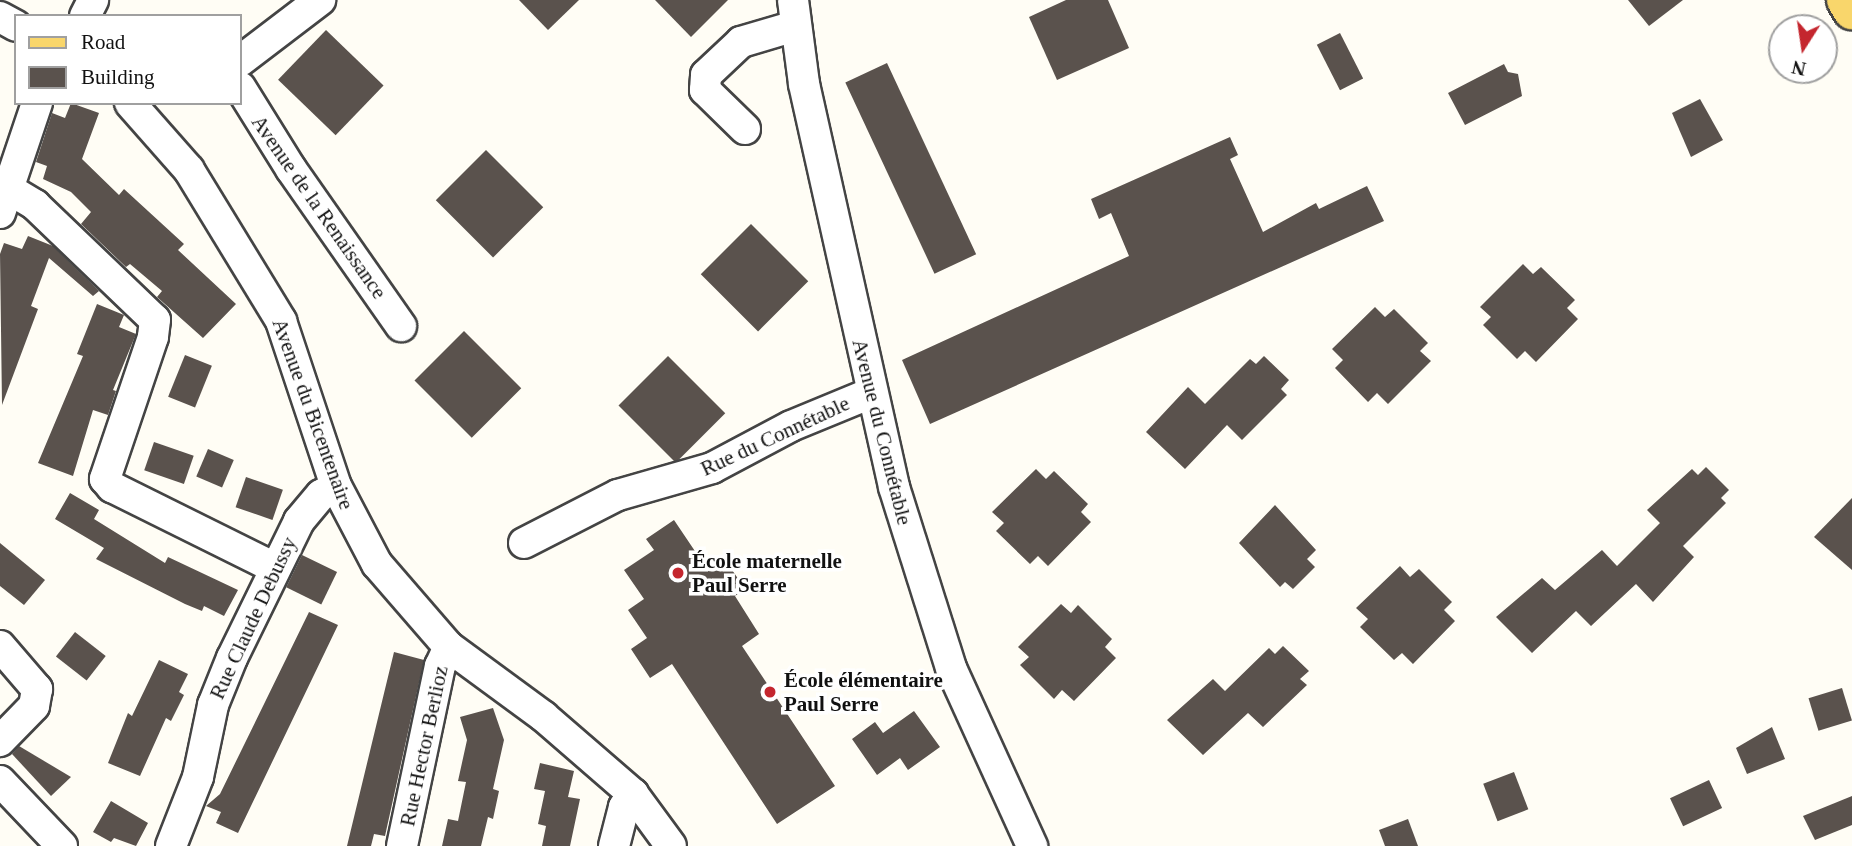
<!DOCTYPE html>
<meta charset="utf-8">
<style>
body{margin:0}
#map{position:relative;width:1852px;height:846px;overflow:hidden;background:#fffdf5;font-family:"Times New Roman",serif}
div>[style]{position:absolute}
[style*='--x']{left:calc(var(--x)*1px);top:calc(var(--y)*1px);width:calc(var(--w)*1px);rotate:calc(var(--a)*1deg)}
.building>*{inset:0;background:#5a524d;transform-origin:0 0}
.roads{filter:drop-shadow(2px 0 #444) drop-shadow(-2px 0 #444) drop-shadow(0 2px #444) drop-shadow(0 -2px #444)}
.minor>*{height:30px;margin:-15px;padding:0 15px;transform-origin:15px;border-radius:15px;background:#fff}
.major>*{height:38px;margin:-19px;padding:0 19px;transform-origin:19px;border-radius:19px;background:#f9d66b}
.dots>*{width:19px;height:19px;translate:-50% -50%;box-sizing:border-box;border:4px solid #fff;border-radius:50%}
span{translate:-50% -50%;white-space:nowrap;text-align:center;line-height:1.15;-webkit-text-stroke:7px #fff;paint-order:stroke}
.street-label{font-size:21px;color:#111}
.poi-label{font-size:21px;color:#111;font-weight:700}
.left{translate:0 -50%;text-align:left}
.legend{position:absolute;left:14px;top:14px;width:228px;height:91px;box-sizing:border-box;background:#fff;border:2px solid #a0a0a0;margin:0;padding:9px 12px;list-style:none;font-size:21px;color:#111}
.legend li{display:flex;align-items:center;gap:14px;height:35px}
.legend b{width:35px;border:2px solid #a0a0a0}
.north{position:absolute;left:1768px;top:14px;width:70px;height:70px;box-sizing:border-box;background:#fff;border:2px solid #a0a0a0;border-radius:50%;rotate:192deg;font-size:19px;font-weight:700;line-height:28px;text-align:center;color:#111}
.north::after{content:'';display:block;margin:auto;width:24px;height:32px;background:#c4262e;clip-path:polygon(50% 0,100% 100%,50% 72%,0 100%)}
</style>
<div id="map">
<div class="building">
<i style="clip-path:polygon(519px 0,579px 0,548px 30px)"></i>
<i style="clip-path:polygon(655px 0,728px 0,691px 37px)"></i>
<i style="clip-path:polygon(1066px 0,1108px 0,1129px 48px,1057px 80px,1029px 17px)"></i>
<i style="clip-path:polygon(1628px 0,1683px 0,1649px 26px)"></i>
<i style="left:326px;top:30px;width:80px;height:69px;rotate:44deg"></i>
<i style="left:1340px;top:33px;width:51px;height:26px;rotate:63deg"></i>
<i style="left:887px;top:63px;width:211px;height:46px;rotate:65deg"></i>
<i style="clip-path:polygon(1504px 64px,1508px 72px,1518px 74px,1522px 96px,1465px 125px,1448px 93px)"></i>
<i style="clip-path:polygon(1700px 99px,1723px 140px,1691px 157px,1672px 113px)"></i>
<i style="clip-path:polygon(71px 103px,99px 113px,82px 159px,119px 195px,124px 189px,184px 244px,178px 250px,236px 304px,203px 338px,157px 297px,162px 291px,130px 264px,126px 267px,81px 224px,91px 212px,71px 192px,43px 179px,47px 166px,36px 162px,52px 113px,65px 118px)"></i>
<i style="clip-path:polygon(1230px 137px,1238px 155px,1230px 159px,1263px 232px,1316px 203px,1319px 209px,1367px 186px,1384px 221px,930px 424px,902px 360px,1129px 256px,1111px 213px,1099px 219px,1091px 199px)"></i>
<i style="left:486px;top:150px;width:81px;height:71px;rotate:45deg"></i>
<i style="left:751px;top:224px;width:81px;height:71px;rotate:45deg"></i>
<i style="clip-path:polygon(28px 236px,53px 246px,99px 291px,93px 296px,49px 258px,31px 306px,38px 309px,2px 405px,0 254px,4px 243px,22px 249px)"></i>
<i style="clip-path:polygon(1523px 264px,1533px 274px,1541px 267px,1575px 300px,1567px 308px,1578px 319px,1536px 362px,1525px 351px,1517px 359px,1483px 325px,1491px 317px,1480px 307px)"></i>
<i style="clip-path:polygon(97px 304px,124px 315px,119px 327px,136px 334px,113px 390px,116px 391px,108px 415px,93px 410px,73px 476px,38px 463px,83px 356px,77px 354px)"></i>
<i style="clip-path:polygon(1375px 307px,1385px 317px,1394px 309px,1428px 343px,1420px 351px,1431px 361px,1388px 404px,1377px 393px,1368px 402px,1335px 368px,1343px 360px,1332px 349px)"></i>
<i style="left:464px;top:331px;width:81px;height:70px;rotate:45deg"></i>
<i style="left:185px;top:355px;width:29px;height:45px;rotate:22deg"></i>
<i style="left:668px;top:356px;width:81px;height:70px;rotate:45deg"></i>
<i style="clip-path:polygon(1264px 356px,1289px 380px,1281px 389px,1287px 395px,1242px 440px,1227px 425px,1185px 469px,1146px 432px,1188px 387px,1205px 404px,1250px 359px,1256px 364px)"></i>
<i style="left:154px;top:442px;width:42px;height:30px;rotate:19deg"></i>
<i style="left:208px;top:449px;width:28px;height:30px;rotate:23deg"></i>
<i style="clip-path:polygon(1706px 467px,1729px 490px,1721px 498px,1726px 503px,1683px 546px,1694px 557px,1653px 602px,1636px 584px,1591px 626px,1576px 611px,1532px 653px,1496px 617px,1542px 578px,1555px 590px,1602px 550px,1617px 566px,1660px 523px,1647px 510px,1692px 469px,1698px 475px)"></i>
<i style="clip-path:polygon(1036px 469px,1046px 479px,1054px 471px,1088px 504px,1081px 512px,1091px 522px,1048px 566px,1038px 556px,1030px 564px,996px 531px,1004px 523px,992px 512px)"></i>
<i style="left:246px;top:477px;width:39px;height:32px;rotate:19deg"></i>
<i style="clip-path:polygon(70px 493px,99px 510px,94px 519px,165px 563px,168px 557px,238px 590px,224px 616px,204px 606px,202px 611px,185px 604px,96px 559px,104px 548px,55px 519px)"></i>
<i style="clip-path:polygon(1852px 498px,1852px 570px,1814px 537px)"></i>
<i style="clip-path:polygon(1275px 505px,1316px 550px,1307px 559px,1315px 567px,1293px 589px,1285px 582px,1280px 587px,1239px 543px)"></i>
<i style="clip-path:polygon(674px 520px,705px 566px,722px 555px,745px 589px,735px 596px,759px 634px,742px 646px,835px 786px,777px 824px,672px 664px,650px 678px,631px 649px,647px 638px,628px 610px,644px 599px,624px 570px,654px 550px,646px 539px)"></i>
<i style="clip-path:polygon(0 543px,45px 580px,24px 605px,0 586px)"></i>
<i style="left:302px;top:555px;width:39px;height:36px;rotate:26deg"></i>
<i style="clip-path:polygon(1400px 566px,1410px 577px,1419px 569px,1452px 602px,1444px 610px,1455px 621px,1413px 664px,1402px 653px,1394px 660px,1360px 627px,1368px 619px,1356px 608px)"></i>
<i style="clip-path:polygon(1061px 604px,1071px 613px,1078px 605px,1112px 639px,1105px 647px,1116px 658px,1074px 701px,1062px 690px,1054px 699px,1020px 665px,1029px 657px,1018px 647px)"></i>
<i style="clip-path:polygon(309px 612px,338px 625px,238px 833px,216px 823px,221px 812px,206px 806px,220px 794px)"></i>
<i style="left:75px;top:632px;width:39px;height:31px;rotate:38deg"></i>
<i style="clip-path:polygon(1283px 646px,1309px 671px,1300px 679px,1307px 685px,1263px 727px,1248px 713px,1203px 755px,1167px 720px,1213px 679px,1225px 691px,1269px 648px,1275px 654px)"></i>
<i style="clip-path:polygon(394px 652px,424px 660px,385px 836px,374px 834px,371px 846px,347px 846px)"></i>
<i style="clip-path:polygon(159px 660px,188px 674px,179px 692px,184px 695px,171px 721px,166px 718px,140px 776px,108px 763px,128px 713px,132px 716px)"></i>
<i style="left:1842px;top:688px;width:34px;height:35px;rotate:73deg"></i>
<i style="clip-path:polygon(493px 708px,504px 740px,493px 789px,499px 791px,493px 819px,488px 817px,481px 846px,442px 846px,448px 819px,458px 821px,466px 782px,458px 781px,467px 740px,460px 717px)"></i>
<i style="clip-path:polygon(914px 711px,940px 747px,908px 770px,900px 758px,877px 775px,852px 739px,875px 722px,883px 733px)"></i>
<i style="clip-path:polygon(1772px 727px,1785px 759px,1747px 774px,1736px 748px)"></i>
<i style="clip-path:polygon(19px 746px,71px 777px,51px 796px,12px 754px)"></i>
<i style="clip-path:polygon(540px 763px,574px 771px,568px 797px,580px 799px,570px 846px,542px 846px,546px 826px,538px 824px,545px 791px,534px 789px)"></i>
<i style="left:1514px;top:772px;width:40px;height:33px;rotate:69deg"></i>
<i style="left:1709px;top:780px;width:31px;height:43px;rotate:65deg"></i>
<i style="clip-path:polygon(1852px 796px,1852px 825px,1815px 840px,1803px 816px)"></i>
<i style="clip-path:polygon(111px 801px,148px 823px,136px 846px,114px 838px,111px 842px,93px 832px)"></i>
<i style="clip-path:polygon(1408px 819px,1418px 846px,1385px 846px,1379px 830px)"></i>
</div>
<div class="roads">
<div class="minor">
<i style="--x:793;--y:0;--w:85;--a:82.5"></i>
<i style="--x:804;--y:84;--w:413;--a:77.4"></i>
<i style="--x:894;--y:487;--w:190;--a:72.5"></i>
<i style="--x:951;--y:668;--w:196;--a:65.5"></i>
<i style="--x:85;--y:16;--w:18;--a:-63"></i>
<i style="--x:0;--y:17;--w:18;--a:29"></i>
<i style="--x:240;--y:61;--w:101;--a:-37.3"></i>
<i style="--x:240;--y:87;--w:97;--a:58.1"></i>
<i style="--x:291;--y:169;--w:192;--a:55"></i>
<i style="--x:130;--y:103;--w:89;--a:48.6"></i>
<i style="--x:189;--y:170;--w:177;--a:58.6"></i>
<i style="--x:281;--y:321;--w:174;--a:71.6"></i>
<i style="--x:336;--y:486;--w:88;--a:62.3"></i>
<i style="--x:377;--y:564;--w:110;--a:49.1"></i>
<i style="--x:449;--y:647;--w:117;--a:36.3"></i>
<i style="--x:543;--y:716;--w:119;--a:40.9"></i>
<i style="--x:633;--y:794;--w:64;--a:53.8"></i>
<i style="--x:745;--y:129;--w:56;--a:-135.7"></i>
<i style="--x:705;--y:90;--w:15;--a:-86"></i>
<i style="--x:706;--y:75;--w:48;--a:-43.3"></i>
<i style="--x:741;--y:42;--w:56;--a:-16.5"></i>
<i style="--x:7;--y:188;--w:33;--a:31"></i>
<i style="--x:35;--y:205;--w:166;--a:43.8"></i>
<i style="--x:155;--y:320;--w:17;--a:97"></i>
<i style="--x:153;--y:337;--w:150;--a:108.7"></i>
<i style="--x:105;--y:479;--w:11;--a:49"></i>
<i style="--x:112;--y:487;--w:182;--a:26.4"></i>
<i style="--x:0;--y:213;--w:116;--a:-71.4"></i>
<i style="--x:524;--y:543;--w:106;--a:-27.1"></i>
<i style="--x:618;--y:495;--w:98;--a:-16"></i>
<i style="--x:712;--y:468;--w:89;--a:-28"></i>
<i style="--x:791;--y:426;--w:87;--a:-22.4"></i>
<i style="--x:0;--y:646;--w:57;--a:49.3"></i>
<i style="--x:37;--y:689;--w:17;--a:100"></i>
<i style="--x:34;--y:706;--w:49;--a:134.2"></i>
<i style="--x:0;--y:781;--w:90;--a:46.4"></i>
<i style="--x:171;--y:846;--w:74;--a:-68.6"></i>
<i style="--x:198;--y:777;--w:74;--a:-78.2"></i>
<i style="--x:213;--y:705;--w:51;--a:-68"></i>
<i style="--x:232;--y:658;--w:153;--a:-63.9"></i>
<i style="--x:299;--y:521;--w:34;--a:-50"></i>
<i style="--x:321;--y:495;--w:17;--a:-31"></i>
<i style="--x:402;--y:846;--w:184;--a:-78.1"></i>
<i style="--x:440;--y:666;--w:21;--a:-65"></i>
<i style="--x:614;--y:846;--w:40;--a:-75.6"></i>
<i style="--x:624;--y:807;--w:16;--a:-55"></i>
</div>
<div class="major">
<i style="--x:1846;--y:0;--w:12;--a:59"></i>
</div>
</div>
<div class="dots">
<i style="left:678px;top:573px;background:#c4262e"></i>
<i style="left:770px;top:692px;background:#c4262e"></i>
</div>
<div class="street-label">
<span style="left:319px;top:207px;rotate:55deg">Avenue de la Renaissance</span>
<span style="left:313px;top:414px;rotate:70deg">Avenue du Bicentenaire</span>
<span style="left:882px;top:432px;rotate:76deg">Avenue du Connétable</span>
<span style="left:775px;top:436px;rotate:-25deg">Rue du Connétable</span>
<span style="left:253px;top:618px;rotate:-65deg">Rue Claude Debussy</span>
<span style="left:424px;top:746px;rotate:-78deg">Rue Hector Berlioz</span>
</div>
<div class="poi-label">
<span class="left" style="left:692px;top:573px">École maternelle<br>Paul Serre</span>
<span class="left" style="left:784px;top:692px">École élémentaire<br>Paul Serre</span>
</div>
<ul class="legend">
<li><b style="height:9px;background:#f9d66b"></b>Road</li>
<li><b style="height:19px;background:#5a524d"></b>Building</li>
</ul>
<div class="north">N</div>
</div>
